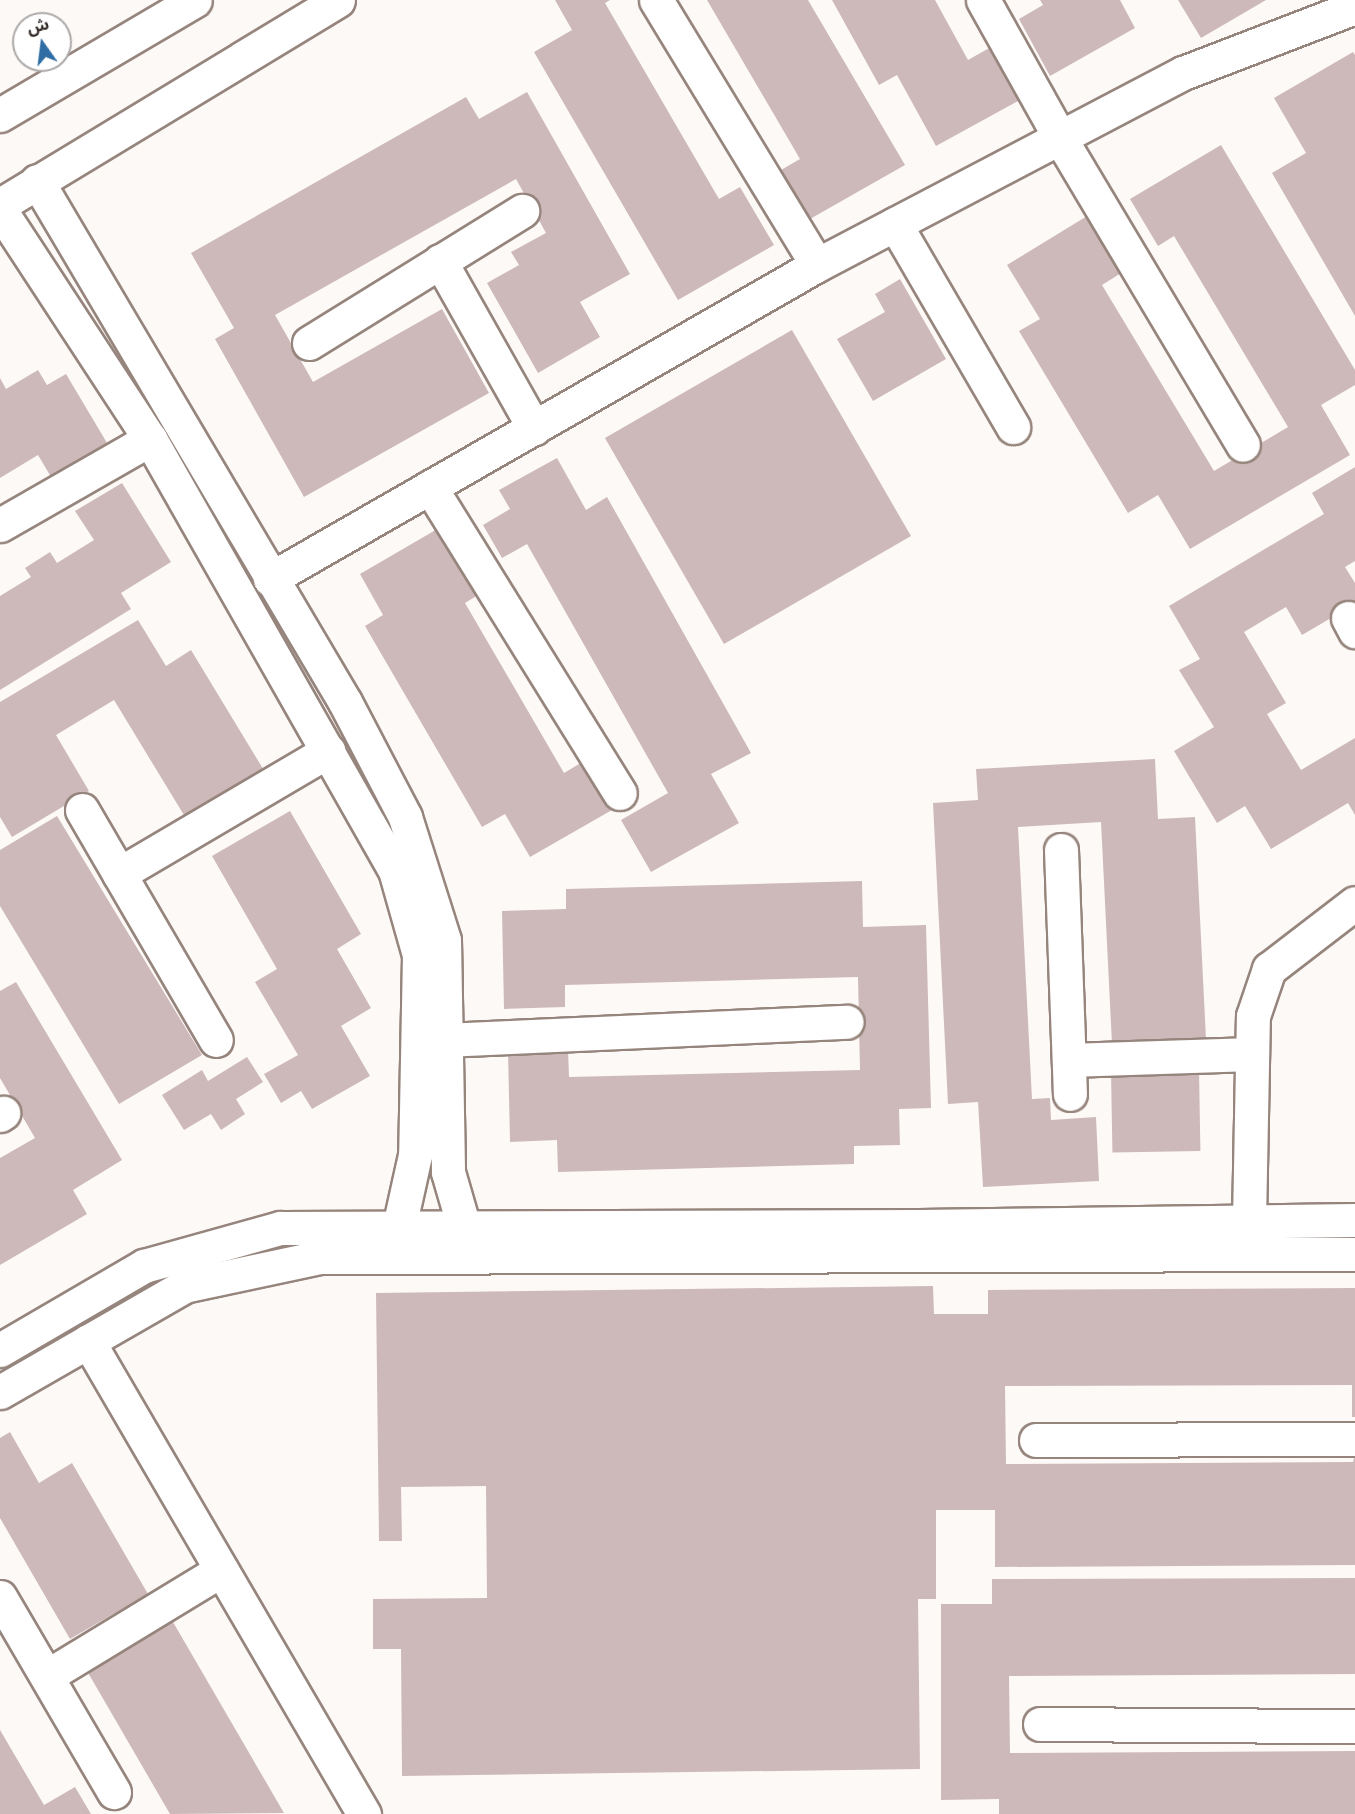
<!DOCTYPE html>
<meta charset="utf-8">
<style>
body{margin:0}
#map{position:relative;width:1355px;height:1814px;overflow:hidden;background:#fdf9f7;font-family:Poppins,"Noto Sans Arabic",sans-serif}
div>[style]{position:absolute}
[style*='--x']{left:calc(var(--x)*1px);top:calc(var(--y)*1px);width:calc(var(--w)*1px);rotate:calc(var(--a)*1deg)}
.building>*{inset:0;background:#ceb9ba;transform-origin:0 0}
.roads{filter:drop-shadow(2px 0 #96857d) drop-shadow(-2px 0 #96857d) drop-shadow(0 2px #96857d) drop-shadow(0 -2px #96857d)}
.minor>*{height:33px;margin:-16.5px;padding:0 16.5px;transform-origin:16.5px;border-radius:16.5px;background:#fff}
span{translate:-50% -50%;white-space:nowrap;text-align:center;line-height:1.15;-webkit-text-stroke:4.5px #fff;paint-order:stroke}
.north{position:absolute;left:12px;top:12px;width:60px;height:60px;box-sizing:border-box;background:#fff;border:2px solid #aca9a8;border-radius:50%;rotate:346deg;font-size:16px;font-weight:700;line-height:24px;text-align:center;color:#302825}
.north::after{content:'';display:block;margin:auto;width:21px;height:27px;background:#2f6da4;clip-path:polygon(50% 0,100% 100%,50% 72%,0 100%)}
</style>
<div id="map">
<div class="building">
<i style="clip-path:polygon(555px 0,610px 0,605px 3px,719px 199px,740px 187px,774px 245px,678px 300px,534px 52px,572px 30px)"></i>
<i style="clip-path:polygon(707px 0,808px 0,905px 165px,810px 219px,781px 170px,800px 159px)"></i>
<i style="clip-path:polygon(832px 0,935px 0,968px 60px,991px 47px,1020px 100px,936px 146px,897px 75px,879px 85px)"></i>
<i style="clip-path:polygon(1040px 0,1120px 0,1135px 28px,1050px 76px,1019px 19px,1043px 5px)"></i>
<i style="clip-path:polygon(1178px 0,1266px 0,1201px 38px)"></i>
<i style="clip-path:polygon(1353px 52px,1355px 55px,1355px 316px,1272px 173px,1306px 153px,1274px 98px)"></i>
<i style="clip-path:polygon(527px 92px,630px 274px,580px 302px,600px 337px,538px 373px,487px 283px,519px 265px,511px 252px,546px 233px,516px 179px,275px 315px,313px 382px,442px 309px,489px 393px,304px 497px,215px 339px,234px 328px,191px 253px,466px 97px,479px 119px)"></i>
<i style="clip-path:polygon(1221px 145px,1355px 370px,1355px 385px,1321px 405px,1350px 455px,1190px 549px,1158px 495px,1128px 513px,1019px 331px,1040px 319px,1007px 265px,1092px 213px,1126px 270px,1102px 285px,1214px 471px,1288px 427px,1174px 236px,1158px 246px,1130px 199px)"></i>
<i style="clip-path:polygon(900px 279px,946px 359px,873px 401px,837px 339px,885px 312px,875px 294px)"></i>
<i style="left:792px;top:330px;width:238px;height:216px;rotate:60deg"></i>
<i style="clip-path:polygon(38px 370px,47px 385px,66px 374px,110px 448px,54px 482px,38px 455px,0 478px,0 378px,6px 389px)"></i>
<i style="clip-path:polygon(557px 458px,586px 510px,607px 497px,751px 753px,711px 774px,739px 823px,651px 872px,621px 820px,668px 793px,527px 544px,502px 558px,483px 525px,510px 509px,499px 490px)"></i>
<i style="clip-path:polygon(1355px 467px,1355px 561px,1345px 567px,1355px 583px,1355px 604px,1302px 635px,1286px 607px,1244px 632px,1286px 703px,1267px 714px,1301px 770px,1355px 738px,1355px 815px,1348px 803px,1271px 849px,1245px 806px,1217px 823px,1174px 751px,1214px 727px,1179px 670px,1200px 659px,1169px 606px,1324px 514px,1312px 493px)"></i>
<i style="clip-path:polygon(122px 483px,171px 562px,121px 593px,131px 609px,0 690px,0 596px,31px 577px,25px 568px,50px 552px,57px 563px,94px 540px,75px 511px)"></i>
<i style="clip-path:polygon(439px 528px,478px 595px,465px 603px,564px 773px,584px 761px,612px 810px,530px 857px,505px 814px,482px 827px,365px 626px,383px 615px,360px 574px)"></i>
<i style="clip-path:polygon(138px 620px,166px 666px,191px 650px,268px 777px,190px 825px,114px 700px,56px 735px,89px 791px,12px 837px,0 817px,0 702px)"></i>
<i style="clip-path:polygon(1155px 759px,1158px 819px,1195px 817px,1206px 1039px,1112px 1044px,1101px 822px,1018px 827px,1032px 1099px,1050px 1098px,1051px 1120px,1096px 1117px,1099px 1181px,983px 1187px,978px 1102px,948px 1104px,933px 803px,978px 800px,976px 769px)"></i>
<i style="clip-path:polygon(290px 811px,361px 934px,337px 949px,371px 1008px,341px 1026px,370px 1076px,312px 1109px,301px 1091px,281px 1103px,264px 1074px,298px 1055px,255px 982px,277px 969px,212px 856px)"></i>
<i style="clip-path:polygon(57px 816px,202px 1055px,119px 1104px,0 906px,0 850px)"></i>
<i style="clip-path:polygon(862px 881px,863px 927px,926px 925px,931px 1108px,899px 1109px,900px 1145px,854px 1146px,854px 1164px,558px 1172px,557px 1140px,510px 1142px,508px 1052px,568px 1050px,569px 1077px,860px 1070px,858px 977px,565px 985px,565px 1007px,504px 1009px,502px 911px,566px 909px,566px 889px)"></i>
<i style="clip-path:polygon(16px 982px,122px 1160px,73px 1190px,87px 1214px,0 1265px,0 1158px,35px 1138px,0 1078px,0 991px)"></i>
<i style="clip-path:polygon(247px 1057px,263px 1082px,236px 1099px,245px 1114px,221px 1130px,211px 1114px,184px 1130px,162px 1095px,202px 1070px,208px 1081px)"></i>
<i style="left:1199px;top:1070px;width:81px;height:88px;rotate:89deg"></i>
<i style="clip-path:polygon(933px 1286px,934px 1314px,988px 1314px,988px 1290px,1355px 1288px,1355px 1417px,1352px 1417px,1352px 1385px,1005px 1386px,1006px 1464px,1353px 1462px,1355px 1455px,1355px 1565px,995px 1567px,995px 1510px,936px 1510px,936px 1599px,918px 1599px,920px 1769px,402px 1776px,401px 1649px,373px 1649px,373px 1599px,487px 1598px,486px 1486px,401px 1487px,402px 1541px,379px 1541px,376px 1293px)"></i>
<i style="clip-path:polygon(10px 1432px,39px 1483px,72px 1463px,148px 1594px,70px 1639px,0 1518px,0 1438px)"></i>
<i style="clip-path:polygon(1355px 1578px,1355px 1674px,1009px 1676px,1010px 1753px,1355px 1751px,1355px 1814px,999px 1814px,999px 1799px,941px 1800px,941px 1604px,992px 1604px,992px 1579px)"></i>
<i style="clip-path:polygon(173px 1622px,284px 1813px,170px 1814px,87px 1671px)"></i>
<i style="clip-path:polygon(0 1730px,44px 1805px,75px 1787px,91px 1814px,0 1814px)"></i>
</div>
<div class="roads">
<div class="minor">
<i style="--x:656;--y:0;--w:310;--a:58.7"></i>
<i style="--x:983;--y:0;--w:158;--a:60.8"></i>
<i style="--x:1060;--y:138;--w:357;--a:59.2"></i>
<i style="--x:0;--y:115;--w:226;--a:-30.5"></i>
<i style="--x:37;--y:181;--w:605;--a:59.41"></i>
<i style="--x:345;--y:702;--w:130;--a:62.4"></i>
<i style="--x:405;--y:817;--w:129;--a:72.4"></i>
<i style="--x:444;--y:940;--w:232;--a:89"></i>
<i style="--x:448;--y:1172;--w:57;--a:73.8"></i>
<i style="--x:0;--y:205;--w:395;--a:-31.2"></i>
<i style="--x:0;--y:210;--w:274;--a:56.8"></i>
<i style="--x:150;--y:439;--w:496;--a:60.4"></i>
<i style="--x:395;--y:870;--w:88;--a:74.2"></i>
<i style="--x:419;--y:955;--w:200;--a:91.1"></i>
<i style="--x:415;--y:1155;--w:74;--a:102.5"></i>
<i style="--x:895;--y:224;--w:235;--a:59.8"></i>
<i style="--x:440;--y:261;--w:192;--a:60.6"></i>
<i style="--x:309;--y:343;--w:251;--a:-31.8"></i>
<i style="--x:430;--y:487;--w:360;--a:58.2"></i>
<i style="--x:0;--y:525;--w:173;--a:-29.8"></i>
<i style="--x:270;--y:579;--w:631;--a:-29.86"></i>
<i style="--x:817;--y:265;--w:413;--a:-27.7"></i>
<i style="--x:1183;--y:73;--w:184;--a:-21"></i>
<i style="--x:1348;--y:618;--w:15;--a:62"></i>
<i style="--x:82;--y:810;--w:266;--a:59.8"></i>
<i style="--x:1061;--y:850;--w:244;--a:87.9"></i>
<i style="--x:119;--y:874;--w:243;--a:-30.5"></i>
<i style="--x:444;--y:1040;--w:403;--a:-2.6"></i>
<i style="--x:1069;--y:1060;--w:183;--a:-1.9"></i>
<i style="--x:0;--y:1115;--w:4;--a:-34"></i>
<i style="--x:1249;--y:1221;--w:205;--a:-88.9"></i>
<i style="--x:1253;--y:1016;--w:50;--a:-71.2"></i>
<i style="--x:1269;--y:969;--w:108;--a:-37.5"></i>
<i style="--x:88;--y:1341;--w:548;--a:59.74"></i>
<i style="--x:0;--y:1350;--w:167;--a:-30.3"></i>
<i style="--x:144;--y:1266;--w:141;--a:-15.6"></i>
<i style="--x:280;--y:1228;--w:639;--a:-0.18"></i>
<i style="--x:919;--y:1226;--w:436;--a:-0.8"></i>
<i style="--x:0;--y:1392;--w:212;--a:-29.9"></i>
<i style="--x:184;--y:1286;--w:140;--a:-12"></i>
<i style="--x:321;--y:1257;--w:1034;--a:-0.17"></i>
<i style="--x:1036;--y:1440;--w:319;--a:-0.2"></i>
<i style="--x:0;--y:1597;--w:226;--a:59.7"></i>
<i style="--x:47;--y:1676;--w:204;--a:-31.3"></i>
<i style="--x:1040;--y:1724;--w:315;--a:0.4"></i>
</div>
</div>
<div class="north">ش</div>
</div>
